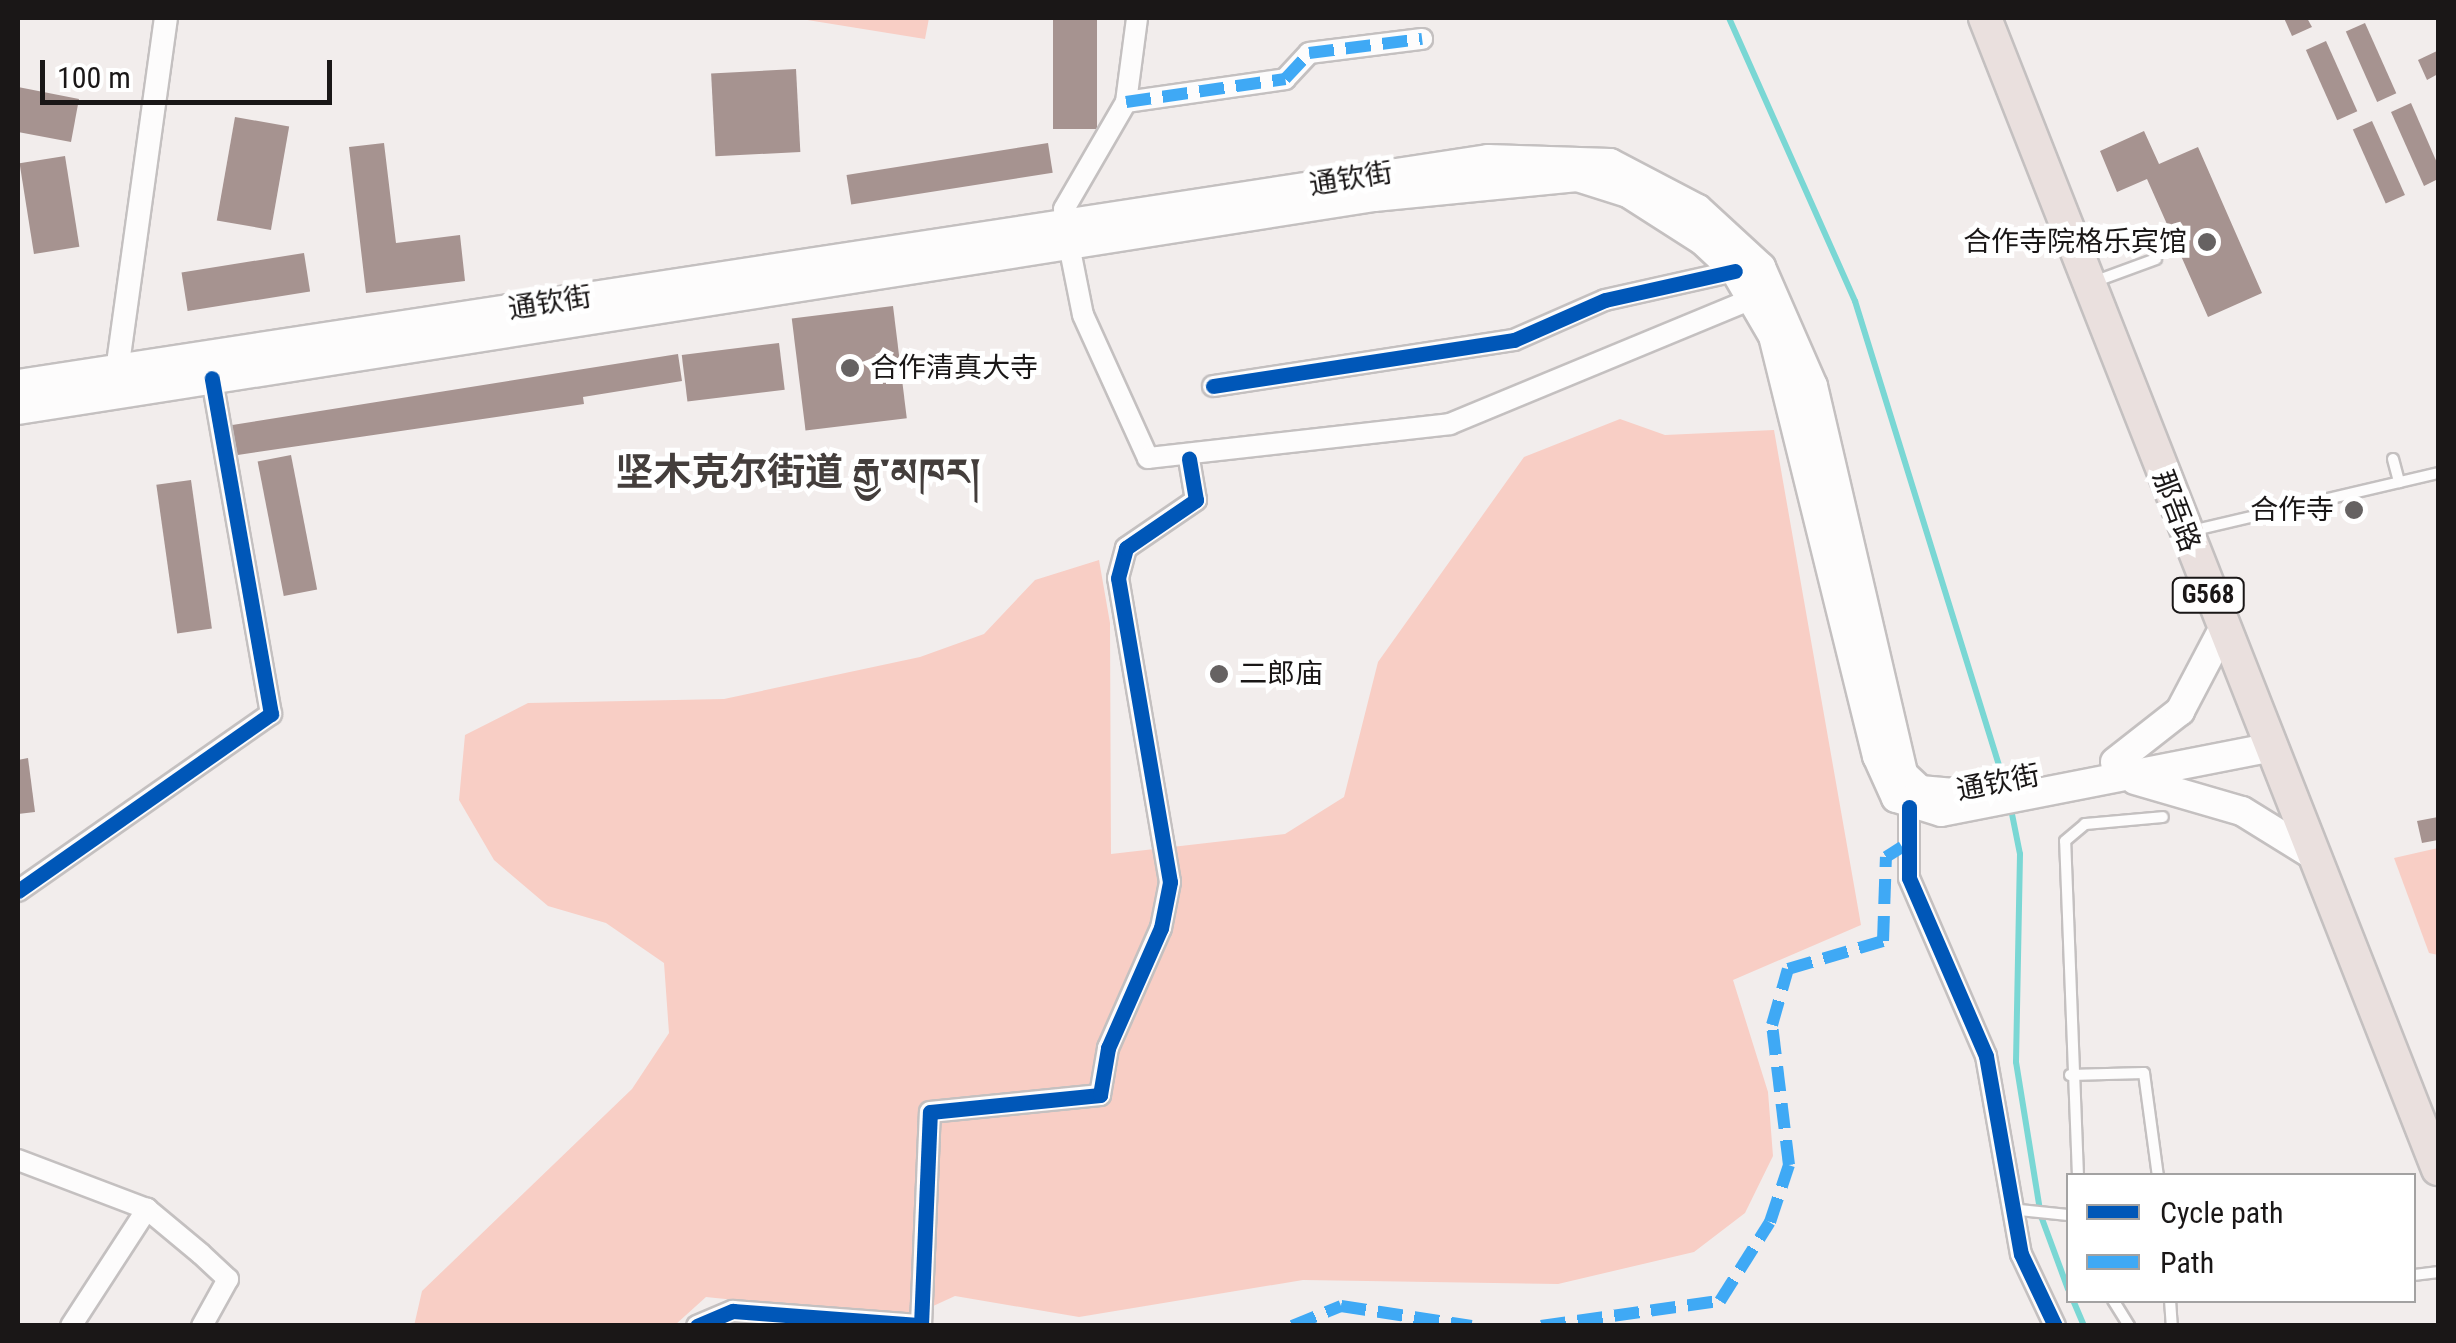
<!DOCTYPE html>
<meta charset="utf-8">
<style>
body{margin:0}
#map{position:relative;width:2456px;height:1343px;overflow:hidden;background:#f2edec;font-family:"Roboto Condensed","Noto Sans SC","Noto Serif Tibetan",sans-serif}
div>[style]{position:absolute}
[style*='--x']{left:calc(var(--x)*1px);top:calc(var(--y)*1px);width:calc(var(--w)*1px);rotate:calc(var(--a)*1deg)}
.green>*{inset:0;background:#f8cec5}
.stream>*{height:6px;margin:-3px;padding:0 3px;transform-origin:3px;border-radius:3px;background:#7ad7d4}
.building>*{inset:0;background:#a69390;transform-origin:0 0}
.roads{filter:drop-shadow(2px 0 #c4c0c0) drop-shadow(-2px 0 #c4c0c0) drop-shadow(0 2px #c4c0c0) drop-shadow(0 -2px #c4c0c0)}
.service>*{height:10px;margin:-5px;padding:0 5px;transform-origin:5px;border-radius:5px;background:#fdfcfc}
.minor>*{height:20px;margin:-10px;padding:0 10px;transform-origin:10px;border-radius:10px;background:#fdfcfc}
.tertiary>*{height:22px;margin:-11px;padding:0 11px;transform-origin:11px;border-radius:11px;background:#fdfcfc}
.secondary>*{height:28px;margin:-14px;padding:0 14px;transform-origin:14px;border-radius:14px;background:#fdfcfc}
.trunk>*{height:32px;margin:-16px;padding:0 16px;transform-origin:16px;border-radius:16px;background:#eae0de}
.quiet>*{height:12px;margin-top:-6px;transform-origin:0;background:repeating-linear-gradient(90deg,#3fa9f5 0 25px,transparent 0 37px)}
.cycleway>*{height:15px;margin:-7.5px;padding:0 7.5px;transform-origin:7.5px;border-radius:7.5px;background:#0057b8}
.dots>*{width:28px;height:28px;translate:-50% -50%;box-sizing:border-box;border:5px solid #fff;border-radius:50%}
span{translate:-50% -50%;white-space:nowrap;text-align:center;line-height:1.15;-webkit-text-stroke:10px #fff;paint-order:stroke}
.shield-label span{padding:2px 8px;background:#fff;border:2px solid;border-radius:8px;-webkit-text-stroke-width:0}
.shield-label{font-size:25px;color:#1a1717;font-weight:700}
.street-label{font-size:28px;color:#1a1717}
.poi-label{font-size:28px;color:#1a1717}
.right{translate:-100% -50%;text-align:right}
.left{translate:0 -50%;text-align:left}
.district-label{font-size:38px;color:#443e3c;font-weight:700}
.frame{position:absolute;inset:0;border:20px solid #1a1717;pointer-events:none}
.legend{position:absolute;left:2066px;top:1173px;width:350px;height:130px;box-sizing:border-box;background:#fff;border:2px solid #a3a2a2;margin:0;padding:12px 18px;list-style:none;font-size:30px;color:#1a1717}
.legend li{display:flex;align-items:center;gap:20px;height:50px}
.legend b{width:50px;border:2px solid #a3a2a2}
.scale{position:absolute;left:40px;top:60px;width:292px;height:45px;box-sizing:border-box;border:5px solid #1a1717;border-top:0;padding-left:12px;font-size:30px;line-height:35px;white-space:nowrap;color:#1a1717;-webkit-text-stroke:8px #fff;paint-order:stroke}
</style>
<div id="map">
<div class="green">
<i style="clip-path:polygon(795px 18px,929px 18px,925px 39px)"></i>
<i style="clip-path:polygon(1620px 419px,1665px 435px,1774px 430px,1861px 925px,1733px 980px,1768px 1092px,1773px 1156px,1745px 1213px,1694px 1252px,1558px 1284px,1303px 1280px,1079px 1317px,955px 1296px,907px 1318px,706px 1297px,675px 1325px,414px 1326px,422px 1291px,632px 1089px,669px 1033px,664px 963px,606px 923px,548px 906px,494px 860px,459px 800px,465px 735px,528px 703px,724px 699px,920px 657px,984px 634px,1035px 580px,1099px 560px,1110px 623px,1111px 854px,1285px 834px,1344px 797px,1378px 662px,1524px 457px)"></i>
<i style="clip-path:polygon(2438px 848px,2438px 955px,2429px 953px,2394px 858px)"></i>
</div>
<div class="stream">
<i style="--x:1729;--y:18;--w:310;--a:66"></i>
<i style="--x:1855;--y:301;--w:513;--a:72.77"></i>
<i style="--x:2010;--y:804;--w:51;--a:78.7"></i>
<i style="--x:2020;--y:854;--w:208;--a:91.1"></i>
<i style="--x:2016;--y:1062;--w:156;--a:80.8"></i>
<i style="--x:2041;--y:1216;--w:78;--a:69.7"></i>
<i style="--x:2073;--y:1300;--w:28;--a:67"></i>
</div>
<div class="building">
<i style="left:1053px;top:18px;width:44px;height:111px"></i>
<i style="clip-path:polygon(2284px 18px,2307px 18px,2312px 27px,2292px 36px)"></i>
<i style="left:2365px;top:23px;width:77px;height:21px;rotate:66deg"></i>
<i style="left:2326px;top:41px;width:77px;height:22px;rotate:66deg"></i>
<i style="clip-path:polygon(2437px 51px,2438px 74px,2427px 80px,2418px 60px)"></i>
<i style="left:796px;top:69px;width:83px;height:85px;rotate:87deg"></i>
<i style="clip-path:polygon(18px 87px,79px 99px,71px 142px,18px 132px)"></i>
<i style="clip-path:polygon(2411px 103px,2438px 165px,2438px 179px,2424px 186px,2391px 112px)"></i>
<i style="left:235px;top:117px;width:55px;height:105px;rotate:10deg"></i>
<i style="left:2372px;top:121px;width:81px;height:21px;rotate:66deg"></i>
<i style="clip-path:polygon(2144px 131px,2159px 164px,2198px 147px,2262px 293px,2208px 317px,2147px 179px,2117px 192px,2100px 151px)"></i>
<i style="clip-path:polygon(384px 143px,396px 243px,460px 235px,465px 281px,366px 293px,349px 147px)"></i>
<i style="left:1048px;top:143px;width:30px;height:204px;rotate:81deg"></i>
<i style="left:65px;top:156px;width:92px;height:46px;rotate:81deg"></i>
<i style="left:304px;top:253px;width:39px;height:124px;rotate:81deg"></i>
<i style="left:893px;top:306px;width:113px;height:102px;rotate:83deg"></i>
<i style="left:779px;top:343px;width:47px;height:98px;rotate:83deg"></i>
<i style="clip-path:polygon(678px 354px,682px 381px,583px 397px,584px 404px,231px 456px,226px 426px)"></i>
<i style="left:291px;top:455px;width:137px;height:34px;rotate:79deg"></i>
<i style="left:191px;top:480px;width:150px;height:35px;rotate:82deg"></i>
<i style="clip-path:polygon(28px 758px,35px 812px,18px 814px,18px 760px)"></i>
<i style="clip-path:polygon(2438px 817px,2438px 840px,2422px 843px,2417px 821px)"></i>
</div>
<div class="roads">
<div class="service">
<i style="--x:2096;--y:281;--w:64;--a:-20.1"></i>
<i style="--x:2393;--y:459;--w:24;--a:75"></i>
<i style="--x:2191;--y:531;--w:254;--a:-13.2"></i>
<i style="--x:2070;--y:1075;--w:74;--a:-1.5"></i>
<i style="--x:2144;--y:1073;--w:104;--a:82.3"></i>
<i style="--x:2078;--y:1176;--w:335;--a:-92.2"></i>
<i style="--x:2065;--y:841;--w:26;--a:-40"></i>
<i style="--x:2085;--y:824;--w:78;--a:-5.1"></i>
<i style="--x:2010;--y:1209;--w:58;--a:5.9"></i>
<i style="--x:2414;--y:1275;--w:24;--a:-7"></i>
<i style="--x:2113;--y:1300;--w:31;--a:58"></i>
<i style="--x:2170;--y:1300;--w:26;--a:86"></i>
</div>
<div class="minor">
<i style="--x:1126;--y:102;--w:161;--a:-8.2"></i>
<i style="--x:1285;--y:79;--w:35;--a:-47"></i>
<i style="--x:1309;--y:53;--w:114;--a:-7.1"></i>
<i style="--x:1066;--y:225;--w:16;--a:-97"></i>
<i style="--x:1064;--y:209;--w:124;--a:-59.9"></i>
<i style="--x:1126;--y:102;--w:85;--a:-82.5"></i>
<i style="--x:1069;--y:245;--w:71;--a:78.7"></i>
<i style="--x:1083;--y:315;--w:157;--a:65.6"></i>
<i style="--x:1148;--y:458;--w:304;--a:-6.4"></i>
<i style="--x:1450;--y:424;--w:327;--a:-22.5"></i>
<i style="--x:1213;--y:386;--w:304;--a:-8.7"></i>
<i style="--x:1514;--y:340;--w:99;--a:-23.7"></i>
<i style="--x:1605;--y:300;--w:133;--a:-12.6"></i>
<i style="--x:1909;--y:807;--w:71;--a:90"></i>
<i style="--x:1909;--y:878;--w:194;--a:66.6"></i>
<i style="--x:1986;--y:1056;--w:201;--a:80"></i>
<i style="--x:2021;--y:1254;--w:80;--a:64.7"></i>
<i style="--x:18;--y:891;--w:309;--a:-35"></i>
<i style="--x:271;--y:714;--w:341;--a:-100"></i>
<i style="--x:18;--y:1160;--w:138;--a:20.8"></i>
<i style="--x:147;--y:1209;--w:70;--a:39.8"></i>
<i style="--x:201;--y:1254;--w:37;--a:43"></i>
<i style="--x:228;--y:1279;--w:54;--a:119"></i>
<i style="--x:71;--y:1326;--w:140;--a:-57"></i>
<i style="--x:697;--y:1326;--w:39;--a:-23"></i>
<i style="--x:733;--y:1311;--w:189;--a:4.3"></i>
<i style="--x:921;--y:1325;--w:213;--a:-87.6"></i>
<i style="--x:930;--y:1112;--w:171;--a:-5.7"></i>
<i style="--x:1100;--y:1095;--w:48;--a:-80.3"></i>
<i style="--x:1108;--y:1048;--w:131;--a:-66.2"></i>
<i style="--x:1161;--y:928;--w:47;--a:-78.9"></i>
<i style="--x:1170;--y:882;--w:308;--a:-99.7"></i>
<i style="--x:1118;--y:578;--w:31;--a:-75"></i>
<i style="--x:1126;--y:548;--w:85;--a:-34.4"></i>
<i style="--x:1196;--y:500;--w:42;--a:-99.7"></i>
</div>
<div class="tertiary">
<i style="--x:115;--y:385;--w:371;--a:-82.1"></i>
</div>
<div class="secondary">
<i style="--x:18;--y:384;--w:1487;--a:-8.7"></i>
<i style="--x:1488;--y:159;--w:122;--a:1.9"></i>
<i style="--x:1610;--y:163;--w:99;--a:27.6"></i>
<i style="--x:1698;--y:209;--w:86;--a:42.6"></i>
<i style="--x:1761;--y:267;--w:130;--a:66.4"></i>
<i style="--x:1813;--y:386;--w:398;--a:76.9"></i>
<i style="--x:1903;--y:774;--w:23;--a:43"></i>
<i style="--x:1920;--y:790;--w:34;--a:5"></i>
<i style="--x:18;--y:410;--w:1373;--a:-8.93"></i>
<i style="--x:1374;--y:197;--w:204;--a:-5.6"></i>
<i style="--x:1577;--y:177;--w:53;--a:17.4"></i>
<i style="--x:1628;--y:193;--w:89;--a:32.6"></i>
<i style="--x:1703;--y:241;--w:44;--a:43.2"></i>
<i style="--x:1735;--y:271;--w:75;--a:59.7"></i>
<i style="--x:1773;--y:336;--w:433;--a:76.1"></i>
<i style="--x:1877;--y:756;--w:46;--a:65.7"></i>
<i style="--x:1896;--y:798;--w:47;--a:17.3"></i>
<i style="--x:1941;--y:812;--w:333;--a:-11.1"></i>
<i style="--x:2115;--y:762;--w:83;--a:-38.1"></i>
<i style="--x:2180;--y:711;--w:90;--a:-62.3"></i>
<i style="--x:2135;--y:780;--w:111;--a:16.2"></i>
<i style="--x:2242;--y:811;--w:84;--a:31.8"></i>
</div>
<div class="trunk">
<i style="--x:1985;--y:18;--w:1237;--a:68.52"></i>
</div>
</div>
<div class="quiet">
<i style="--x:1126;--y:102;--w:161;--a:-8.2"></i>
<i style="--x:1285;--y:79;--w:35;--a:-47"></i>
<i style="--x:1309;--y:53;--w:114;--a:-7.1"></i>
<i style="--x:1292;--y:1326;--w:53;--a:-22.2"></i>
<i style="--x:1341;--y:1306;--w:132;--a:8.7"></i>
<i style="--x:1541;--y:1326;--w:181;--a:-8"></i>
<i style="--x:1720;--y:1301;--w:93;--a:-57.7"></i>
<i style="--x:1770;--y:1222;--w:60;--a:-71.6"></i>
<i style="--x:1789;--y:1165;--w:141;--a:-96.9"></i>
<i style="--x:1772;--y:1025;--w:58;--a:-74.1"></i>
<i style="--x:1788;--y:969;--w:99;--a:-16.4"></i>
<i style="--x:1883;--y:941;--w:84;--a:-88"></i>
<i style="--x:1886;--y:857;--w:19;--a:-32"></i>
</div>
<div class="cycleway">
<i style="--x:1213;--y:386;--w:304;--a:-8.7"></i>
<i style="--x:1514;--y:340;--w:99;--a:-23.7"></i>
<i style="--x:1605;--y:300;--w:133;--a:-12.6"></i>
<i style="--x:1909;--y:807;--w:71;--a:90"></i>
<i style="--x:1909;--y:878;--w:194;--a:66.6"></i>
<i style="--x:1986;--y:1056;--w:201;--a:80"></i>
<i style="--x:2021;--y:1254;--w:80;--a:64.7"></i>
<i style="--x:18;--y:891;--w:309;--a:-35"></i>
<i style="--x:271;--y:714;--w:341;--a:-100"></i>
<i style="--x:697;--y:1326;--w:39;--a:-23"></i>
<i style="--x:733;--y:1311;--w:189;--a:4.3"></i>
<i style="--x:921;--y:1325;--w:213;--a:-87.6"></i>
<i style="--x:930;--y:1112;--w:171;--a:-5.7"></i>
<i style="--x:1100;--y:1095;--w:48;--a:-80.3"></i>
<i style="--x:1108;--y:1048;--w:131;--a:-66.2"></i>
<i style="--x:1161;--y:928;--w:47;--a:-78.9"></i>
<i style="--x:1170;--y:882;--w:308;--a:-99.7"></i>
<i style="--x:1118;--y:578;--w:31;--a:-75"></i>
<i style="--x:1126;--y:548;--w:85;--a:-34.4"></i>
<i style="--x:1196;--y:500;--w:42;--a:-99.7"></i>
</div>
<div class="dots">
<i style="left:2207px;top:242px;background:#666262"></i>
<i style="left:850px;top:368px;background:#666262"></i>
<i style="left:2354px;top:510px;background:#666262"></i>
<i style="left:1219px;top:674px;background:#666262"></i>
</div>
<div class="shield-label">
<span style="left:2208px;top:595px">G568</span>
</div>
<div class="street-label">
<span style="left:1351px;top:179px;rotate:-9deg">通钦街</span>
<span style="left:550px;top:303px;rotate:-9deg">通钦街</span>
<span style="left:2176px;top:511px;rotate:69deg">那吾路</span>
<span style="left:1998px;top:783px;rotate:-11deg">通钦街</span>
</div>
<div class="poi-label">
<span class="right" style="left:2187px;top:242px">合作寺院格乐宾馆</span>
<span class="left" style="left:870px;top:368px">合作清真大寺</span>
<span class="right" style="left:2334px;top:510px">合作寺</span>
<span class="left" style="left:1239px;top:674px">二郎庙</span>
</div>
<div class="district-label">
<span style="left:798px;top:473px">坚木克尔街道 རྒྱ་མཁར།</span>
</div>
<div class="frame"></div>
<ul class="legend">
<li><b style="height:12px;background:#0057b8"></b>Cycle path</li>
<li><b style="height:12px;background:#3fa9f5"></b>Path</li>
</ul>
<div class="scale">100 m</div>
</div>
